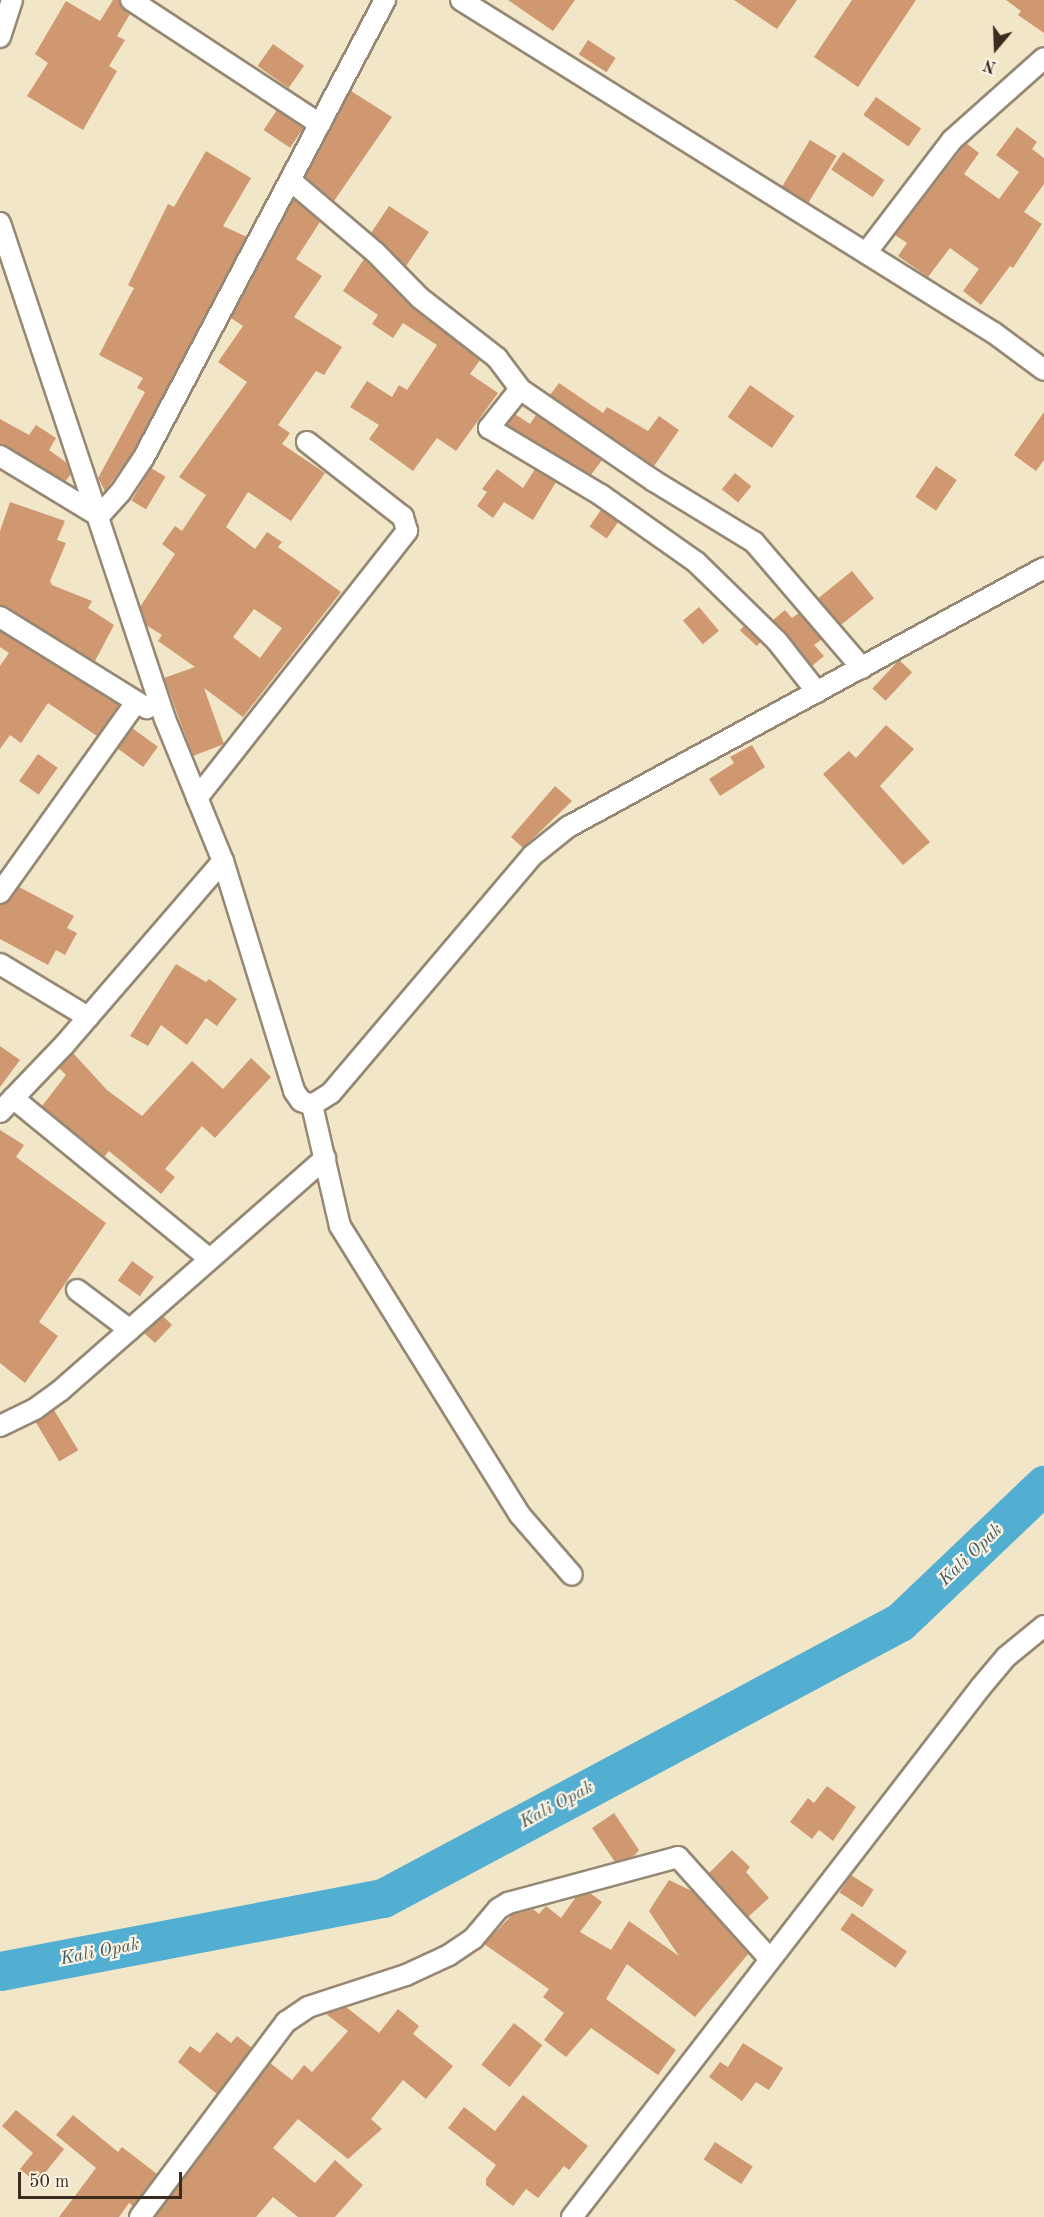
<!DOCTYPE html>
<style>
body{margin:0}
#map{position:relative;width:1044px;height:2217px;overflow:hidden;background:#f2e6c9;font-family:"Old Standard TT",serif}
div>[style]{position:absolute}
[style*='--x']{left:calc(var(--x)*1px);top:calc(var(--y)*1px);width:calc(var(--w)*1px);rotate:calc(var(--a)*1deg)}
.river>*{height:39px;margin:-19.5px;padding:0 19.5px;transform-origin:19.5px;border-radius:19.5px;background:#53afd1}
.building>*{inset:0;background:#cf9870;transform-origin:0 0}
.roads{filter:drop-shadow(2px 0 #968874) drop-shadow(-2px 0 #968874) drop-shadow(0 2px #968874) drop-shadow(0 -2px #968874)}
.street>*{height:20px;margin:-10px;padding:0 10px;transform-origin:10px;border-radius:10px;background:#fff}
span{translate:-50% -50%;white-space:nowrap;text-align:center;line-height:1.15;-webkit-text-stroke:4.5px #fcf5e5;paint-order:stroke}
.water-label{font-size:18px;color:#43595d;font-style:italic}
.north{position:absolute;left:966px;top:18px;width:60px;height:60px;-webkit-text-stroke:4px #fcf5e5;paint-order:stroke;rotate:199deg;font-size:16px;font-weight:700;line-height:24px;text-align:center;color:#3b2a1e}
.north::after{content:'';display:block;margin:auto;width:21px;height:27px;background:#3b2a1e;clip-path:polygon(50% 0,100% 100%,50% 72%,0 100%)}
.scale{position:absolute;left:18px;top:2172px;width:164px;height:27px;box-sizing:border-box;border:3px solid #3b2a1e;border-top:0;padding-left:8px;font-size:18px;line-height:21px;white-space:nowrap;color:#3b2a1e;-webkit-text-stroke:4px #fcf5e5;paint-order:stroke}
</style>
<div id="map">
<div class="river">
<i style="--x:0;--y:1971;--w:390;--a:-10.8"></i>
<i style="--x:383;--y:1898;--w:586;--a:-28.1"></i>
<i style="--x:900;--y:1622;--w:199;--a:-43.6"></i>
</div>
<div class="building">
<i style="clip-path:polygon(113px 0,119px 0,130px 14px,117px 36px,125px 40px,109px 66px,117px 71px,83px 130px,27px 96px,48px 63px,35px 54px,66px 1px,100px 21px)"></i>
<i style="clip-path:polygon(508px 0,575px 0,553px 31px)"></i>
<i style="clip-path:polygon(734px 0,797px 0,777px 29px)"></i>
<i style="clip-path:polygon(852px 0,916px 0,858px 87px,814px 57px)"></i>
<i style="clip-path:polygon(1006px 0,1044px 0,1044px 33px,1018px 15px,1021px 11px)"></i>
<i style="left:588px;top:40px;width:33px;height:17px;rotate:33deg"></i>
<i style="left:273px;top:44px;width:38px;height:27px;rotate:35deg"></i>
<i style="clip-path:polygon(351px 91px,392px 117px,334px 201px,305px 177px)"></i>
<i style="left:876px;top:97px;width:55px;height:22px;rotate:35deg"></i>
<i style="left:277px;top:110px;width:32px;height:24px;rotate:34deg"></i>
<i style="clip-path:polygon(1017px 127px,1037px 142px,1032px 149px,1044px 158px,1044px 184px,1024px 212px,1042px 224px,1013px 268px,1010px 266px,981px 305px,963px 291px,979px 269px,950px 248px,928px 277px,898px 256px,907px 243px,895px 235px,966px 143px,979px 153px,964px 174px,999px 199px,1019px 172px,996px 155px)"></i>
<i style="left:810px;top:140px;width:31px;height:55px;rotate:31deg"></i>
<i style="clip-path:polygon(206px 151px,251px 178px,223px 226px,247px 237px,134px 451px,105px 491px,98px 478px,145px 392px,137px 388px,143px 378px,99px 355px,134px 288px,128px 285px,168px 204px,174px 207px)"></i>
<i style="left:843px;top:152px;width:50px;height:21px;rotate:34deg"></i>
<i style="clip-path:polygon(evenodd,294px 199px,320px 222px,296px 259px,322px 276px,294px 317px,342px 347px,324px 375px,316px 371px,278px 425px,290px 433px,282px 444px,325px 473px,291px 521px,248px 492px,226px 527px,255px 549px,267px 532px,282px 542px,278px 547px,341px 592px,243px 717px,204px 688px,224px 744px,193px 756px,164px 678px,195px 667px,158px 641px,162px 635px,146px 625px,140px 607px,175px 554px,162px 544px,175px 526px,182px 531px,206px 495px,179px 477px,247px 382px,218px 362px,243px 326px,231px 318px,294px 199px,254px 609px,282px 628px,260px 658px,233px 637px,254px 609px)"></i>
<i style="clip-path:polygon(389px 206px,429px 232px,406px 266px,371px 233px)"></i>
<i style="clip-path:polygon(364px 259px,413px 307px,480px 360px,470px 374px,498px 393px,456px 451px,437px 438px,413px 471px,369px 439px,379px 425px,350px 407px,367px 381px,392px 397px,399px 385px,407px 390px,437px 345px,403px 323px,393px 338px,372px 324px,378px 315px,343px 291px)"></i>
<i style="clip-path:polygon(559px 383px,603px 413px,607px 407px,648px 431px,659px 416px,679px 430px,654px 466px,550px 395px)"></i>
<i style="left:750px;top:385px;width:54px;height:39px;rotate:35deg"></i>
<i style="clip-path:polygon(1044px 412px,1044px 460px,1036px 471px,1014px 455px)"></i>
<i style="clip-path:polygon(515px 414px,530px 424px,536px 415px,602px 460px,591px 475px,507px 425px)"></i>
<i style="clip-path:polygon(0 419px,29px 435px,36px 425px,56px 438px,49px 450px,67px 463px,71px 474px,65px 482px,0 444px)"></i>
<i style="left:936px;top:466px;width:25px;height:37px;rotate:34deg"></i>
<i style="left:151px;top:468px;width:17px;height:38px;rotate:31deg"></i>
<i style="clip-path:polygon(497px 469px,523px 488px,535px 469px,556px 482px,533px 520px,504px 502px,493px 518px,477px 506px,487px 492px,482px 489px)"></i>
<i style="left:735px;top:473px;width:21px;height:21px;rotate:39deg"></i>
<i style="clip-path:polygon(10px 502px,65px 521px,57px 540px,66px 543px,50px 581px,52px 585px,92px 601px,88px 608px,114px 625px,95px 661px,0 605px,0 531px)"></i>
<i style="left:601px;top:510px;width:21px;height:20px;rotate:35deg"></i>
<i style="left:852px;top:571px;width:35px;height:43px;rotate:51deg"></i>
<i style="left:699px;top:607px;width:31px;height:21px;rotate:50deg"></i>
<i style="clip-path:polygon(785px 610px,792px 618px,799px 613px,822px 639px,814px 645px,824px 656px,812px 666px,773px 620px)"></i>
<i style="left:744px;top:626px;width:23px;height:6px;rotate:43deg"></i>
<i style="clip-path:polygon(0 631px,119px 705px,97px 736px,48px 703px,21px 743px,10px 735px,0 749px,0 666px,9px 653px,0 647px)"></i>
<i style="left:899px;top:660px;width:18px;height:39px;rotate:43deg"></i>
<i style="clip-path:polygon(886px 725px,914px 749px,880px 786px,930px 842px,903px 865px,823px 774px,849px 751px,856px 758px)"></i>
<i style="left:132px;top:728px;width:32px;height:25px;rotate:36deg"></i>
<i style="clip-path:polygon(752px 745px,765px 767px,720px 796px,709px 779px,734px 763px,730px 757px)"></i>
<i style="left:38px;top:754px;width:24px;height:33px;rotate:35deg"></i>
<i style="clip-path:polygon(555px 786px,572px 801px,523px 848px,511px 837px)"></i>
<i style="clip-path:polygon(19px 887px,74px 916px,67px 928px,77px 933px,65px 955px,56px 950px,48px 965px,0 939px,0 905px,9px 900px)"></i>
<i style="clip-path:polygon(176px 964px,206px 982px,209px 979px,237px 999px,217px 1026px,206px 1018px,187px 1045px,161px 1025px,148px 1046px,130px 1036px)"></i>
<i style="clip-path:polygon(0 1046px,20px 1060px,0 1087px)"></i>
<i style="clip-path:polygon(73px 1053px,107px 1090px,142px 1116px,192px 1061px,223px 1089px,251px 1058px,271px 1077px,215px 1138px,202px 1126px,165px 1169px,175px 1177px,161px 1194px,109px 1151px,104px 1157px,42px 1106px,66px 1075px,59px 1068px)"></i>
<i style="clip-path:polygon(0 1130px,24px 1145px,16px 1157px,106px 1223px,39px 1322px,58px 1336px,25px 1383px,0 1363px)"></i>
<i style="left:132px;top:1261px;width:27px;height:24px;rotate:36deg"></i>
<i style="clip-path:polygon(163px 1316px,172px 1325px,155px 1343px,144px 1333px)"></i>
<i style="left:54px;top:1410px;width:47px;height:22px;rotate:59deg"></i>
<i style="clip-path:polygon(827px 1786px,856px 1807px,833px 1841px,819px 1830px,812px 1839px,790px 1822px,808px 1798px,814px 1803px)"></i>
<i style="clip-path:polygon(614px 1813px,639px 1850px,634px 1856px,615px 1862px,592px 1828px)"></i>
<i style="clip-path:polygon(732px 1850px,750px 1867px,746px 1872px,769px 1898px,748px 1917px,709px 1873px)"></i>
<i style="left:851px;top:1875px;width:27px;height:21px;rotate:33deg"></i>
<i style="clip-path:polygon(669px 1880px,692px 1891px,749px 1953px,695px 2017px,627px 1964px,606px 1999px,676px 2050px,658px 2075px,591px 2028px,566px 2057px,544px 2040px,564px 2013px,543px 1997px,549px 1989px,484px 1944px,513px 1914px,533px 1909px,539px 1914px,546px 1906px,561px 1918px,576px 1897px,590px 1893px,602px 1902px,580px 1932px,611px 1950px,629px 1921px,679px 1956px,649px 1911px)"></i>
<i style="left:852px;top:1913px;width:67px;height:20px;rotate:35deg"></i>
<i style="clip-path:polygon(346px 2007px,379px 2033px,398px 2009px,419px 2026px,413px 2034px,453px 2066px,426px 2099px,403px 2080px,371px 2119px,382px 2129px,348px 2159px,298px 2119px,273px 2148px,315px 2183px,335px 2160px,363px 2185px,335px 2217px,298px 2217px,273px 2197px,256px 2217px,155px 2217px,270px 2063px,292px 2080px,304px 2065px,312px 2072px,348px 2031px,326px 2014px)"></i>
<i style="left:514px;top:2023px;width:36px;height:53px;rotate:38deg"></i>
<i style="clip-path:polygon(217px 2032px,231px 2043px,237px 2036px,252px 2048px,217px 2094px,178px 2062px,190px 2046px,200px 2053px)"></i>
<i style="clip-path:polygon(743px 2043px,783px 2068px,769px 2090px,756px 2082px,742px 2101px,709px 2077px,720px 2062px,728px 2067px)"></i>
<i style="clip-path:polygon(523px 2095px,588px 2146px,569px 2170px,564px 2166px,538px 2198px,526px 2189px,513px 2206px,486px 2185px,486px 2179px,496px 2165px,448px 2128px,464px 2107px,495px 2131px)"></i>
<i style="clip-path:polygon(16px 2110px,64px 2149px,37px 2183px,20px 2169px,33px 2153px,2px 2126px)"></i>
<i style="clip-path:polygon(73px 2115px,118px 2152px,122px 2147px,157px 2174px,133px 2206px,129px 2203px,119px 2217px,59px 2217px,96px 2168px,56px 2135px)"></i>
<i style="left:715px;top:2142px;width:45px;height:21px;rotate:33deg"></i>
</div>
<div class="roads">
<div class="street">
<i style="--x:131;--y:0;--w:226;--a:33.3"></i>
<i style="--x:461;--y:0;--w:628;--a:32"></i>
<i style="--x:994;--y:333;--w:62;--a:36.5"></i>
<i style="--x:0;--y:37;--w:39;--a:-72"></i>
<i style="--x:290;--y:180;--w:111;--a:40.3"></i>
<i style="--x:375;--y:252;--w:64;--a:45.6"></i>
<i style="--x:420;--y:298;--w:98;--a:37.9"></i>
<i style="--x:497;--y:358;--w:39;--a:53"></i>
<i style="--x:520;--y:389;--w:163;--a:34.5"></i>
<i style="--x:654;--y:481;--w:117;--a:31.4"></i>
<i style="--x:754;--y:542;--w:166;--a:49.4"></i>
<i style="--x:0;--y:223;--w:523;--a:71.6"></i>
<i style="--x:165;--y:719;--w:153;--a:67.8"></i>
<i style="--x:223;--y:861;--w:241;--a:72.8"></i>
<i style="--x:294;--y:1091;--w:12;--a:55"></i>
<i style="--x:301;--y:1101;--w:12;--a:20"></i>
<i style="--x:312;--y:1105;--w:22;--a:-32"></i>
<i style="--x:331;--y:1093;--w:312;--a:-49.7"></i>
<i style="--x:533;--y:855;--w:45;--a:-38.7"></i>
<i style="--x:568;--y:827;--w:542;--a:-28.55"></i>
<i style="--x:866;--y:253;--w:142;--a:-52.7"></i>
<i style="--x:952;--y:140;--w:123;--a:-41.7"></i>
<i style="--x:520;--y:389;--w:50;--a:128.5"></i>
<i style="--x:489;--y:428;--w:131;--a:30.9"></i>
<i style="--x:601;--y:495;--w:116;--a:35.2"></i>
<i style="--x:696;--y:562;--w:113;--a:44.3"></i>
<i style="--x:777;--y:641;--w:65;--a:51.9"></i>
<i style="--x:0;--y:456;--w:116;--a:31.2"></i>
<i style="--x:99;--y:516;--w:31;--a:-48"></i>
<i style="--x:120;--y:493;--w:43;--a:-56.3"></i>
<i style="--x:144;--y:457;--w:517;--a:-62.19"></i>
<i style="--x:0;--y:617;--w:173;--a:31.8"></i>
<i style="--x:197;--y:798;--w:340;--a:-51.8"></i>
<i style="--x:407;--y:531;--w:15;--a:-106"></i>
<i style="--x:403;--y:517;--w:122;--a:-142"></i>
<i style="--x:0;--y:893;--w:234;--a:-54.5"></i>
<i style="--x:0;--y:964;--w:103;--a:31.1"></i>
<i style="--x:13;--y:1098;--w:254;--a:39.3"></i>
<i style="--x:312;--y:1105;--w:124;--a:77"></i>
<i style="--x:340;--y:1226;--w:340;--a:58.1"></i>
<i style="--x:520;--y:1515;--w:79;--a:49.1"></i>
<i style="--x:0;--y:1112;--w:94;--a:-46.3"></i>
<i style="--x:65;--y:1044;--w:242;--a:-49.2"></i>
<i style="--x:77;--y:1290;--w:66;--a:37"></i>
<i style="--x:0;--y:1426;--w:39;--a:-26"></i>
<i style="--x:35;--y:1409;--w:31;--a:-36"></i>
<i style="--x:60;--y:1391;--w:353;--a:-41.3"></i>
<i style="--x:140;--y:2217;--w:244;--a:-53.2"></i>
<i style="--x:286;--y:2022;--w:27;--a:-34"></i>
<i style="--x:308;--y:2007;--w:103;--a:-18.1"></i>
<i style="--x:406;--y:1975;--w:47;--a:-24.9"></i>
<i style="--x:449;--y:1955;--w:29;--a:-34"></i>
<i style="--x:473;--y:1939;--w:39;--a:-50"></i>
<i style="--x:498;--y:1909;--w:12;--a:-31"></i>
<i style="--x:508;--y:1903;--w:176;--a:-15.1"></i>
<i style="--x:678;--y:1857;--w:137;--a:48"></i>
<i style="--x:572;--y:2217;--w:668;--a:-52.36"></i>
<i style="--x:980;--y:1688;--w:40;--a:-50"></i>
<i style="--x:1006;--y:1657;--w:49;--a:-39.2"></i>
</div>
</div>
<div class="water-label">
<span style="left:971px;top:1555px;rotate:-44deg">Kali Opak</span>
<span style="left:557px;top:1805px;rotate:-28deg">Kali Opak</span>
<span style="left:100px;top:1952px;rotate:-11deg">Kali Opak</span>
</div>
<div class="north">N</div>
<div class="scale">50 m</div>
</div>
